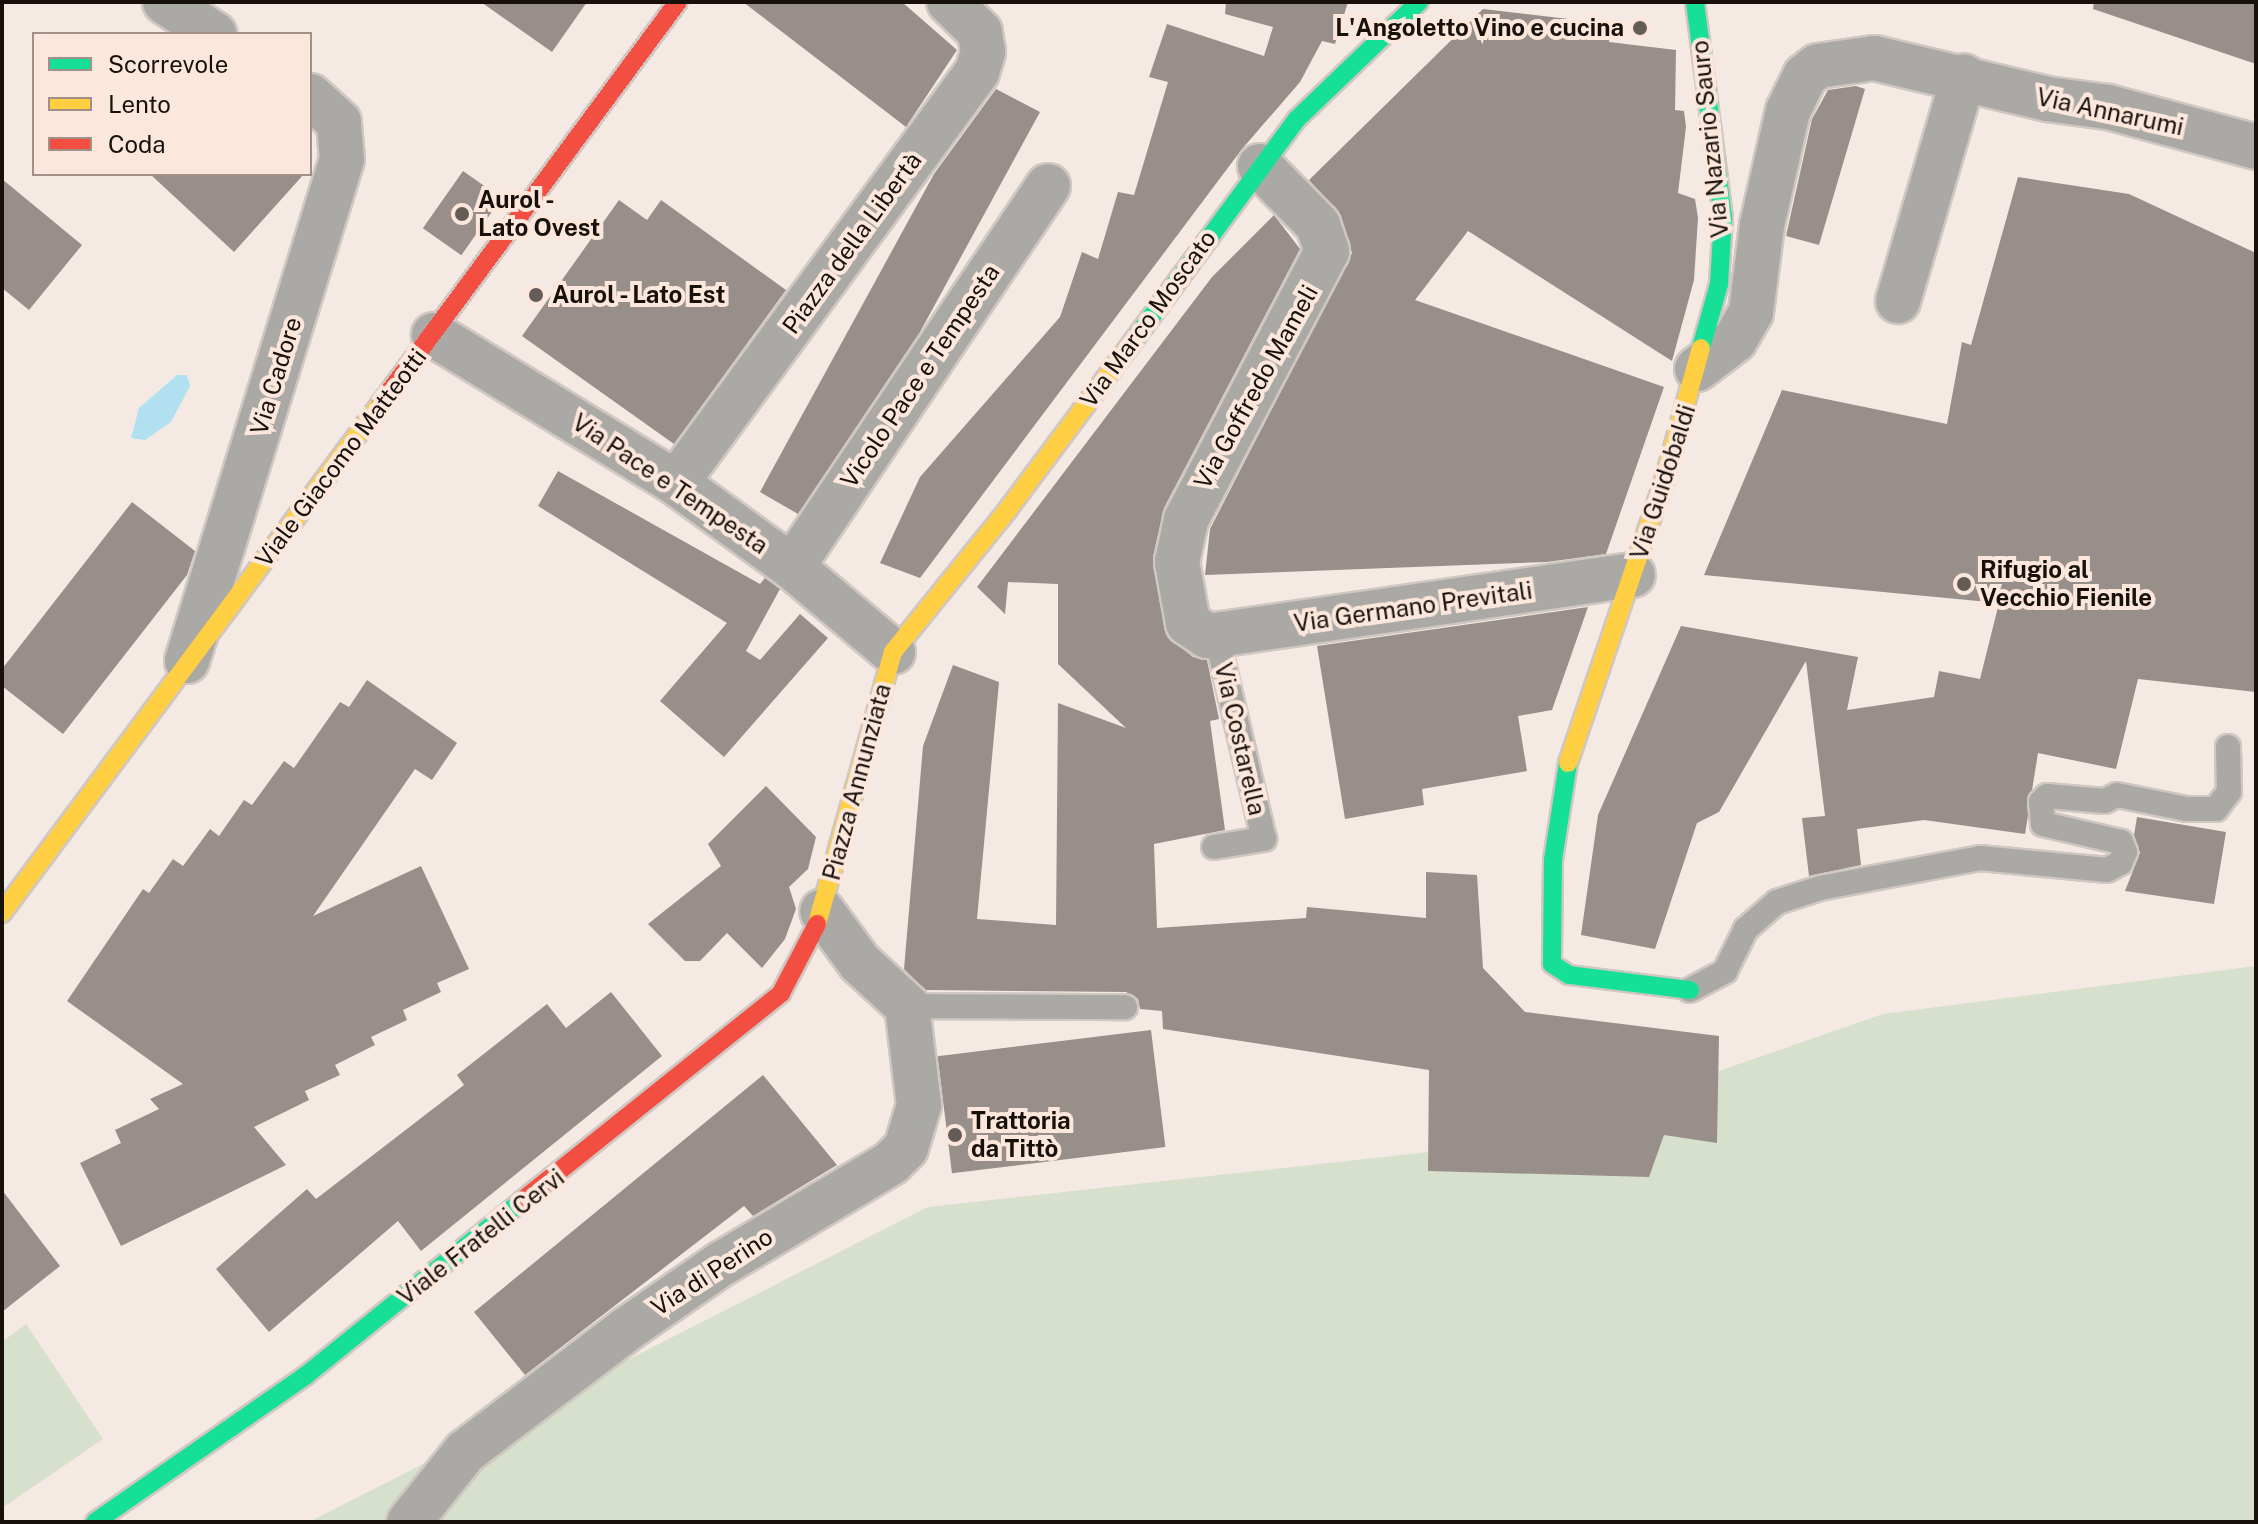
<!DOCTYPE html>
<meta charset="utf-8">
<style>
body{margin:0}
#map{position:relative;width:2258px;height:1524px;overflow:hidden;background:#f5e9e3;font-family:"Public Sans",sans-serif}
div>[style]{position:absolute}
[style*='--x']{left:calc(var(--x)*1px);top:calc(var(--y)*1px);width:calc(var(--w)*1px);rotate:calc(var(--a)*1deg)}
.green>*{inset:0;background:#d6e0cc}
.water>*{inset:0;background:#b1e1f1}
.building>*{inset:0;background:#988f8a;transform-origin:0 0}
.roads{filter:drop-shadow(2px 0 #d0c7c2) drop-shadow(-2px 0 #d0c7c2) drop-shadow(0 2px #d0c7c2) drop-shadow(0 -2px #d0c7c2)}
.lane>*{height:24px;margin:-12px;padding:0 12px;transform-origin:12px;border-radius:12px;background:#aaa9a5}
.street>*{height:44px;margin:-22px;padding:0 22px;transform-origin:22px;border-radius:22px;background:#aaa9a5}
.fast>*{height:18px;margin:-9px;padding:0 9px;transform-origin:9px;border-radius:9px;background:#16e098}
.slow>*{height:18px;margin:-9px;padding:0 9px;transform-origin:9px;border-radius:9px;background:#ffcf43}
.jam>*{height:18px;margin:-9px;padding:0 9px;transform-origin:9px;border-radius:9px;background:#f24e42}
.dots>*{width:22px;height:22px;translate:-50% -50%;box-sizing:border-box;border:4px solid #fce7dc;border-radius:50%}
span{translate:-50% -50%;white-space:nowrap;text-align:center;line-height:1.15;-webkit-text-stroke:8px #fce7dc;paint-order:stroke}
.poi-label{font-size:24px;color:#18100b;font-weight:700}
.right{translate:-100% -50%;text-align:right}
.left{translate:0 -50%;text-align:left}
.street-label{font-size:24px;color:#18100b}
.frame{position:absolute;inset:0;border:4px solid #18100b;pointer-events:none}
.legend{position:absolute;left:32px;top:32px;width:280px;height:144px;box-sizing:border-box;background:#fce7dc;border:2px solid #a19188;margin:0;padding:10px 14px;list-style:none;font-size:24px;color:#18100b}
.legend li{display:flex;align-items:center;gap:16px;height:40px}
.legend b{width:40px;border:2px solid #a19188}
</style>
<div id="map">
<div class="green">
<i style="clip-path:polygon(2256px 966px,2256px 1522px,309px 1522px,928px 1207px,1511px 1143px,1883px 1014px)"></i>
<i style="clip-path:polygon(26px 1324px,103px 1439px,2px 1508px,2px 1342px)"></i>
</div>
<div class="water">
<i style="clip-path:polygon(177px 375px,187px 375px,190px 386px,171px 422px,145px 440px,131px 438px,139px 408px)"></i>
</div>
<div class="building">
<i style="clip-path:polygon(481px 2px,587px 2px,552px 52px)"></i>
<i style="clip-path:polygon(743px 2px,902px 2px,957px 50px,906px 127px)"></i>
<i style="clip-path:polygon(1226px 2px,1348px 2px,1335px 44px,1322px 41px,1300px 82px,1242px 149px,920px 578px,880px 563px,920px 477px,1060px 317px,1082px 252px,1098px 259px,1118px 192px,1134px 195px,1168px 82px,1149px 77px,1167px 24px,1264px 56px,1273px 27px,1225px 14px)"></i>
<i style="clip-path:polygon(2094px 2px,2256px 2px,2256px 64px,2093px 9px)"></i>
<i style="clip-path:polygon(1483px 9px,1611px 24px,1609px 42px,1676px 50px,1675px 110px,1684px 111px,1686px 127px,1678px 193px,1695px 199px,1698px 218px,1694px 280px,1672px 361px,1468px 231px,1415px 300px,1664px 387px,1606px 554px,1547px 562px,1205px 575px,1210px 529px,1352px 253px,1341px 216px,1309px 180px)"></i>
<i style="clip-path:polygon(1856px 86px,1865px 89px,1819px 245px,1786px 236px,1812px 119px,1828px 90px)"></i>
<i style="clip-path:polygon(996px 89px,1040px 112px,920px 332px,798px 514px,760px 492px,934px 174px)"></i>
<i style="left:463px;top:171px;width:47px;height:70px;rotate:35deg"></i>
<i style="clip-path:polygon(150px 174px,304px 174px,234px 252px)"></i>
<i style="clip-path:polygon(2018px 177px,2129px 194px,2256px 253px,2256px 692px,2138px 679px,2116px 769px,2038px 753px,2025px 834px,1924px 820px,1857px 829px,1861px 865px,1809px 876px,1802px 818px,1825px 816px,1806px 661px,1719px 812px,1697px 823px,1655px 949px,1581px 935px,1598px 815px,1681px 626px,1858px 657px,1847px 710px,1934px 697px,1939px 671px,1980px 679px,1999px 603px,1704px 575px,1782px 390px,1947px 424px,1962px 342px,1971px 345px)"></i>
<i style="clip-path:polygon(2px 179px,82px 245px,29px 310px,2px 288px)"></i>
<i style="clip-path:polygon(619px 200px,647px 220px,661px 200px,786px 290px,674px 444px,522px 336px)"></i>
<i style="clip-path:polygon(1274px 215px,1300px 249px,1164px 508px,1153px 557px,1167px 636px,1193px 657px,1207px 660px,1219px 719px,1210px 721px,1225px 830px,1154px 844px,1157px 928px,1306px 918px,1307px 907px,1426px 918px,1426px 872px,1477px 875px,1483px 968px,1525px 1012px,1719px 1036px,1717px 1143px,1664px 1135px,1649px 1177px,1428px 1171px,1429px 1070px,1163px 1029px,1162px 1011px,1140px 1009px,1138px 999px,1126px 992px,925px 990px,904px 969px,923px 746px,953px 665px,999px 682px,977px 919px,1056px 925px,1058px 703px,1126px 728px,1058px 664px,1058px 584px,1008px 582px,1005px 614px,977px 587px,1212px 277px)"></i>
<i style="clip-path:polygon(558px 471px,760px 584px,765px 578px,780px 589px,746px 651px,760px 660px,800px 614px,828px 638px,724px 757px,660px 701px,727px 623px,538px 506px)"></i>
<i style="clip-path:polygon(132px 502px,195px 551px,187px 575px,63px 734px,2px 686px,2px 669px)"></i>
<i style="clip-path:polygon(1588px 607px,1552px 710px,1518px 716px,1527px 771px,1422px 789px,1424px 805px,1345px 819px,1317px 646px)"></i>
<i style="clip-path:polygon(367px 680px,457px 743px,432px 780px,415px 769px,313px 916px,421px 866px,469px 969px,437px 983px,441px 992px,403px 1010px,407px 1020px,371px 1037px,375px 1045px,335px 1065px,340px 1075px,305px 1091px,309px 1100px,254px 1127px,286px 1165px,121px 1246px,80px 1163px,121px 1143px,115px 1130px,159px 1109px,150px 1099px,183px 1084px,67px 1001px,143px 889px,149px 893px,173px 859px,183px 866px,210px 829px,219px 836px,244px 800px,252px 805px,284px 761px,294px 768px,340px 702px,349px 707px)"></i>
<i style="clip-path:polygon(766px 786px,816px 837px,808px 869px,789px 887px,796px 909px,785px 939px,762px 968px,727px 933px,700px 961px,685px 961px,648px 924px,721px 866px,708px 844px)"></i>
<i style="clip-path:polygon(2137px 817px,2226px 832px,2214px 904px,2125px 891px,2140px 853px,2134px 835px)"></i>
<i style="clip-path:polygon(611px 992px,662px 1056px,421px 1251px,398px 1221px,269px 1332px,216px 1269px,307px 1189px,316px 1199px,464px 1085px,457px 1075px,547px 1004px,566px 1028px)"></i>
<i style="left:1151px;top:1030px;width:118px;height:215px;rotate:83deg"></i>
<i style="clip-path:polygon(763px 1075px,837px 1165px,753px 1216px,744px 1206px,525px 1375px,474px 1312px)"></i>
<i style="clip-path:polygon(2px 1190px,60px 1266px,2px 1312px)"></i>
</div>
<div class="roads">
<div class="lane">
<i style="--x:1214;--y:847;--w:51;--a:-9.1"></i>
<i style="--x:1264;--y:839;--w:210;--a:-103.2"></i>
<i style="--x:1690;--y:990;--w:40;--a:-28"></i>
<i style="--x:1725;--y:971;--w:47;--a:-63.4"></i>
<i style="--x:1746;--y:929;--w:41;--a:-41.1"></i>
<i style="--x:1777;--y:902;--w:45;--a:-18"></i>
<i style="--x:1820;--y:888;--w:163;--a:-10.6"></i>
<i style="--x:1980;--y:858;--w:128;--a:5.4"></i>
<i style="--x:2107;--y:870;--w:15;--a:-28"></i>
<i style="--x:2120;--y:863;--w:12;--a:-66"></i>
<i style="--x:2125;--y:852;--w:11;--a:-112"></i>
<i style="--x:2121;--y:842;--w:80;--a:-167"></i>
<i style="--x:2043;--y:824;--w:22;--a:-95"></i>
<i style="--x:2041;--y:802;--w:8;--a:-45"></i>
<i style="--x:2047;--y:796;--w:58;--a:4.9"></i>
<i style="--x:2105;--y:801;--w:13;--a:-27"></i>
<i style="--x:2117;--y:795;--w:71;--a:11.3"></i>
<i style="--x:2187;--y:809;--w:29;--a:0"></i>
<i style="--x:2216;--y:809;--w:21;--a:-53"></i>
<i style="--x:2229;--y:792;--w:45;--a:-91.3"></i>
<i style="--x:907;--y:1006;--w:218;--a:0.3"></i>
</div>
<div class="street">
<i style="--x:165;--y:2;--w:59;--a:33.1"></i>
<i style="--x:1260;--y:166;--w:83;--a:45.5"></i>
<i style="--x:1318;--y:225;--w:28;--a:71"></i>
<i style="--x:1327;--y:251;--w:304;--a:117.7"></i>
<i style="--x:1186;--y:520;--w:43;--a:102.1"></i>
<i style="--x:1177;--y:562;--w:62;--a:79.8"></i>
<i style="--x:1188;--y:623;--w:23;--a:34"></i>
<i style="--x:1207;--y:636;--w:9;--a:-6"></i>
<i style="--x:1216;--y:635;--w:421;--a:-8.2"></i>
<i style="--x:1898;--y:301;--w:234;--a:-73.7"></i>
<i style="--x:434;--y:335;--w:284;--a:31.4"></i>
<i style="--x:676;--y:483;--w:143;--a:35.9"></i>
<i style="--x:792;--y:567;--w:132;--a:40.1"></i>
<i style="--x:1697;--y:369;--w:48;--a:-37.3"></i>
<i style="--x:1735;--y:340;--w:32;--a:-60"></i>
<i style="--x:1751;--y:312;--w:88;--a:-82.8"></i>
<i style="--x:1762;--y:225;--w:117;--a:-77.2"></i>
<i style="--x:1788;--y:111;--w:39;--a:-64"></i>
<i style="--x:1805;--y:76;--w:16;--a:-38"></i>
<i style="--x:1818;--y:66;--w:57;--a:-8.1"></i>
<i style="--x:1874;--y:58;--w:178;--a:13.3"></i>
<i style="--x:2047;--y:99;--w:62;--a:7.5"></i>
<i style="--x:2108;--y:107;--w:153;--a:15.1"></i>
<i style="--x:676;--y:483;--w:509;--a:-53.78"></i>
<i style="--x:977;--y:72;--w:21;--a:-73"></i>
<i style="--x:983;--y:52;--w:20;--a:-99"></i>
<i style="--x:980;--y:32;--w:43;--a:-135.9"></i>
<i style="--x:792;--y:567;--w:459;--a:-56.1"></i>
<i style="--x:187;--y:661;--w:525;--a:-72.84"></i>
<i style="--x:342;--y:159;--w:37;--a:-95"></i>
<i style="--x:339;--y:122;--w:39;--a:-138"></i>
<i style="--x:409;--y:1522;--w:90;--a:-51.3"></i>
<i style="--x:465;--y:1452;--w:203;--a:-37.2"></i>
<i style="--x:627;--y:1329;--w:114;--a:-34.7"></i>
<i style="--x:721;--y:1264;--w:198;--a:-30.7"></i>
<i style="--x:891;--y:1163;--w:21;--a:-45"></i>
<i style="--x:906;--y:1148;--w:45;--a:-73.2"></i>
<i style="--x:919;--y:1105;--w:100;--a:-96.9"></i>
<i style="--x:907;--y:1006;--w:64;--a:-137.5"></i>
<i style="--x:860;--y:963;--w:64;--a:-126.2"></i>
</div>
<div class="fast">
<i style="--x:1695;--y:2;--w:217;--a:82.6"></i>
<i style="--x:1723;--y:217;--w:67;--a:93.4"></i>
<i style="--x:1719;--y:284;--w:66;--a:105.7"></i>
<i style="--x:1134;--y:340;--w:275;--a:-53.6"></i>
<i style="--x:1297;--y:119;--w:169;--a:-43.8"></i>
<i style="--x:1568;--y:763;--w:98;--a:98.8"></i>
<i style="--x:1553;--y:860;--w:104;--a:90.6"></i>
<i style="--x:1552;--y:964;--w:20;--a:33"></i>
<i style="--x:1569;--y:975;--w:122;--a:7.1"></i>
<i style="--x:95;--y:1522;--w:256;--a:-34.8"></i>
<i style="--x:305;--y:1376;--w:280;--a:-38.9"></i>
</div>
<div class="slow">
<i style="--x:1568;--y:763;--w:295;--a:-71.2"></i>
<i style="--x:1663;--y:484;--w:141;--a:-74.4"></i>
<i style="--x:2;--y:913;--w:635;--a:-53.38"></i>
<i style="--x:817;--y:924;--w:282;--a:-74.4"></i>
<i style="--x:893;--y:652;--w:185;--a:-51.1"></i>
<i style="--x:1009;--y:508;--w:209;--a:-53.3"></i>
</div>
<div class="jam">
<i style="--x:381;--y:403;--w:499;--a:-53.5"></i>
<i style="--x:523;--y:1200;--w:331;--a:-38.7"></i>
<i style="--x:781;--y:993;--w:78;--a:-62.4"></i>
</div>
</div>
<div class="dots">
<i style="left:1640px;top:28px;background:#655c57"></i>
<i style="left:462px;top:214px;background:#655c57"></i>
<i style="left:536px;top:295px;background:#655c57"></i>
<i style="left:1964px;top:584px;background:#655c57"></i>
<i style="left:955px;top:1135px;background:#655c57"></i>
</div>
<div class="poi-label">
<span class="right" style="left:1624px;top:28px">L'Angoletto Vino e cucina</span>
<span class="left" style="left:478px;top:214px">Aurol -<br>Lato Ovest</span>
<span class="left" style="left:552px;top:295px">Aurol - Lato Est</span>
<span class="left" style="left:1980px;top:584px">Rifugio al<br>Vecchio Fienile</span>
<span class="left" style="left:971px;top:1135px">Trattoria<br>da Tittò</span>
</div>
<div class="street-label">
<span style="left:2110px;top:112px;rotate:12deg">Via Annarumi</span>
<span style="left:1710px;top:139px;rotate:-96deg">Via Nazario Sauro</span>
<span style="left:852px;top:243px;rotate:-54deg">Piazza della Libertà</span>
<span style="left:1148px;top:319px;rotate:-54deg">Via Marco Moscato</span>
<span style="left:276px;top:376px;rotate:-73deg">Via Cadore</span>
<span style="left:920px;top:376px;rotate:-56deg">Vicolo Pace e Tempesta</span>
<span style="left:1256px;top:387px;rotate:-61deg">Via Goffredo Mameli</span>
<span style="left:341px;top:458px;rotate:-53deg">Viale Giacomo Matteotti</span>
<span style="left:1663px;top:482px;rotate:-72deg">Via Guidobaldi</span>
<span style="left:670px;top:484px;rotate:34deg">Via Pace e Tempesta</span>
<span style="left:1413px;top:607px;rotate:-8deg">Via Germano Previtali</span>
<span style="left:1240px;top:739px;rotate:77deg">Via Costarella</span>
<span style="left:857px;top:782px;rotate:-75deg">Piazza Annunziata</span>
<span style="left:481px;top:1237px;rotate:-38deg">Viale Fratelli Cervi</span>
<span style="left:712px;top:1272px;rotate:-33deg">Via di Perino</span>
</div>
<div class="frame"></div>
<ul class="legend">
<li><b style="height:10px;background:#16e098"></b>Scorrevole</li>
<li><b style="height:10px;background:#ffcf43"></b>Lento</li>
<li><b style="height:10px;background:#f24e42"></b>Coda</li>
</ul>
</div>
